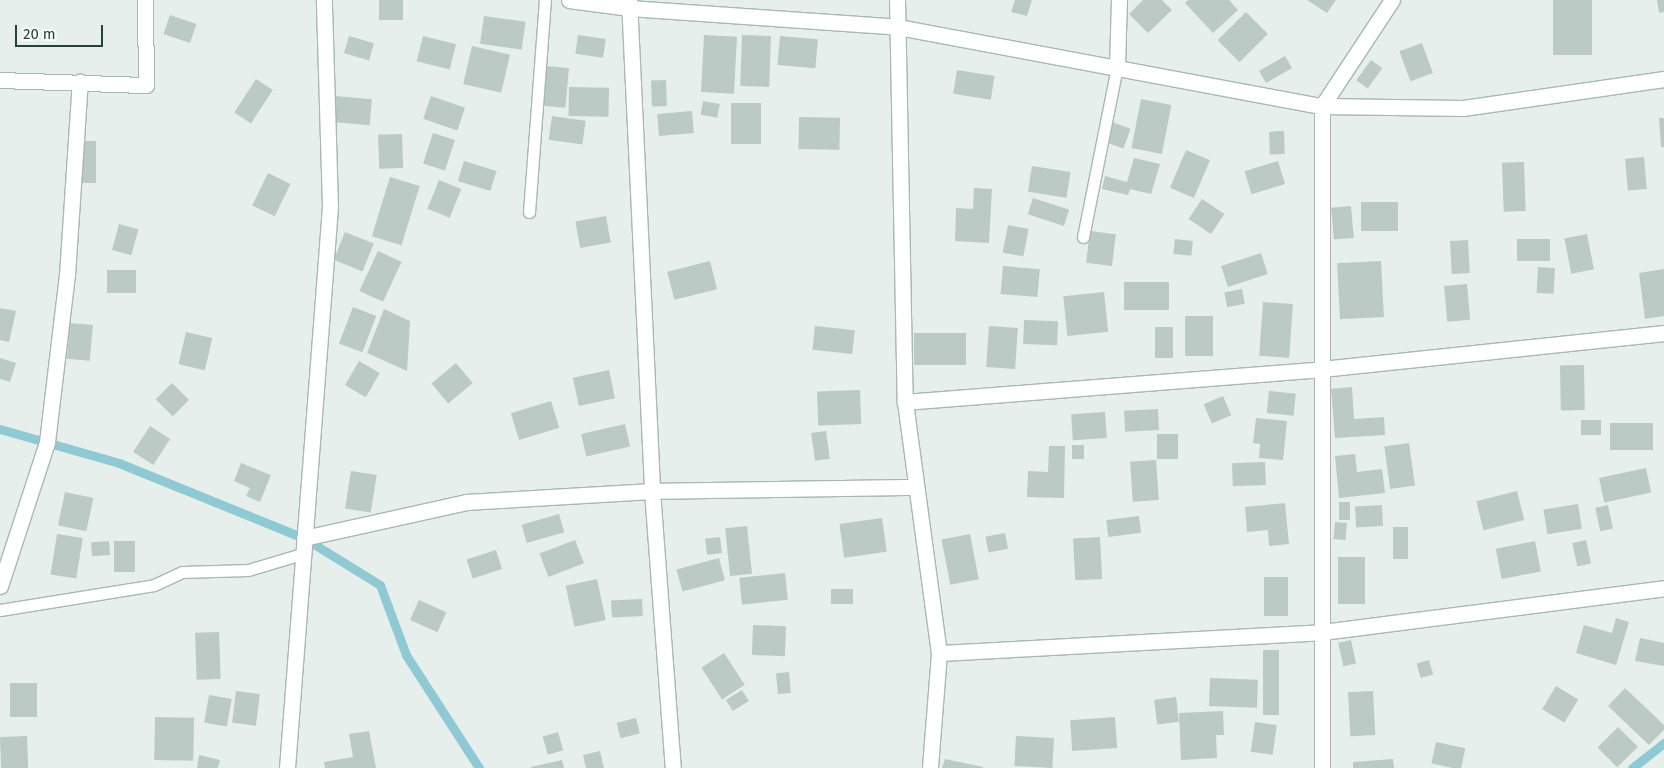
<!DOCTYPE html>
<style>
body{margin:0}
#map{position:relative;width:1664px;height:768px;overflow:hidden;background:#e6efeb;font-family:"Fira Sans",sans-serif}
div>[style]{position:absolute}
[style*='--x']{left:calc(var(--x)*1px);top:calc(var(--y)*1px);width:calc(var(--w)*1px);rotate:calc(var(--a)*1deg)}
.stream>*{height:9px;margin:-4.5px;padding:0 4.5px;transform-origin:4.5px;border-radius:4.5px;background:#8ec9d4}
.building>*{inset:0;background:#bbcac4;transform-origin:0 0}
.roads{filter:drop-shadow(1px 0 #a8b8b2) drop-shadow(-1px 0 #a8b8b2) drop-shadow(0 1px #a8b8b2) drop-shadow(0 -1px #a8b8b2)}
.lane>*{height:11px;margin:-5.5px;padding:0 5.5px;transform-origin:5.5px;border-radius:5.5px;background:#fff}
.street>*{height:15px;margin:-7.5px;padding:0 7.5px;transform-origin:7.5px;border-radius:7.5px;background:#fff}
.secondary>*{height:15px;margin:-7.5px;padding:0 7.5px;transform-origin:7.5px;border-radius:7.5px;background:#fff}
span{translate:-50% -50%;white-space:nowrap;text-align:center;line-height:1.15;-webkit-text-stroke:5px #f7fbf9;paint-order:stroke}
.scale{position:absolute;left:15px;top:25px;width:88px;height:22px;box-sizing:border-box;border:2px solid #24423a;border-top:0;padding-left:6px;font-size:15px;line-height:18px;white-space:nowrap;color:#24423a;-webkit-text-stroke:4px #f7fbf9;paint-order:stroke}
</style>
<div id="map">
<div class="stream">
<i style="--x:0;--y:429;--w:124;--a:15.9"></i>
<i style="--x:119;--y:463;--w:200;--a:22.1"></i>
<i style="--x:304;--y:538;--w:89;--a:31.7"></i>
<i style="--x:380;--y:585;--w:75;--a:69.6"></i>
<i style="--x:406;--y:655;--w:135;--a:57.1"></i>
<i style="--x:1632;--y:768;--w:41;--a:-38"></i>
</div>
<div class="building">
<i style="left:379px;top:0;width:24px;height:20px"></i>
<i style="clip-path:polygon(1015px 0,1032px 0,1027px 16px,1011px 12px)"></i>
<i style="clip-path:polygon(1143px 0,1162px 0,1172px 10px,1148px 33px,1129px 14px)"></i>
<i style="clip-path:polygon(1188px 0,1229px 0,1238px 10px,1213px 33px,1185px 3px)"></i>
<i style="clip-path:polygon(1307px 0,1336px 0,1327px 13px)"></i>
<i style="left:1553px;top:0;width:39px;height:55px"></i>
<i style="clip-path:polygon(1657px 0,1664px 0,1664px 12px,1659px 13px)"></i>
<i style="left:1246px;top:12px;width:31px;height:40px;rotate:45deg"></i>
<i style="left:170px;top:15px;width:28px;height:20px;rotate:19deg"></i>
<i style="left:484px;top:16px;width:42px;height:28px;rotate:8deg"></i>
<i style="left:578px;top:35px;width:28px;height:19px;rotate:8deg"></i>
<i style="left:704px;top:35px;width:33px;height:57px;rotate:3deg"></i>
<i style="left:742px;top:35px;width:29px;height:51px;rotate:2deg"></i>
<i style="left:349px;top:36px;width:26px;height:18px;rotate:16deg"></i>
<i style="left:423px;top:36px;width:34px;height:26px;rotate:14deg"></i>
<i style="left:780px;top:36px;width:38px;height:29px;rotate:5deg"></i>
<i style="left:1422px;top:43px;width:32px;height:24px;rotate:70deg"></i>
<i style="left:472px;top:46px;width:39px;height:39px;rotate:13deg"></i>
<i style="left:1285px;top:56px;width:14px;height:30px;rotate:60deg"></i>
<i style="left:1371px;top:60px;width:14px;height:25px;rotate:36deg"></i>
<i style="left:546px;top:66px;width:23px;height:40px;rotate:5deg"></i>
<i style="left:957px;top:70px;width:38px;height:24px;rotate:9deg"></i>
<i style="left:256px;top:79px;width:20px;height:40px;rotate:33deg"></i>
<i style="left:666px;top:80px;width:26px;height:15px;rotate:88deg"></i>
<i style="left:569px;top:87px;width:40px;height:29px;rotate:1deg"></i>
<i style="left:335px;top:96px;width:37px;height:26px;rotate:5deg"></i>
<i style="left:431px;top:96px;width:36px;height:24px;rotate:19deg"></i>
<i style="left:1141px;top:99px;width:31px;height:50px;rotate:11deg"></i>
<i style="left:703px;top:101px;width:17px;height:14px;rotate:10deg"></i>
<i style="left:731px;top:103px;width:30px;height:41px"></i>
<i style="left:692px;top:111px;width:22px;height:35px;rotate:85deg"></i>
<i style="left:552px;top:116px;width:34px;height:24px;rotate:8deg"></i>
<i style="left:799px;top:117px;width:41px;height:32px;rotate:1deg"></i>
<i style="clip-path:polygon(1659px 118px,1664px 118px,1664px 147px,1661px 147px)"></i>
<i style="left:1109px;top:121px;width:23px;height:21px;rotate:20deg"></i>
<i style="left:1284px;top:131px;width:23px;height:15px;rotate:88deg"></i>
<i style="left:433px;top:133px;width:23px;height:32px;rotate:18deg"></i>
<i style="left:402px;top:134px;width:34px;height:24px;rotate:88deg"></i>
<i style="left:80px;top:141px;width:16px;height:42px"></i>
<i style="left:1186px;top:150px;width:26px;height:41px;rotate:23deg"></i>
<i style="left:1644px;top:157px;width:32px;height:19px;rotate:85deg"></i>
<i style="clip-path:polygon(1134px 158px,1160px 164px,1151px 194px,1130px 189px,1128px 195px,1102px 189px,1105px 176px,1127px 182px)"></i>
<i style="left:464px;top:161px;width:34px;height:21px;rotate:17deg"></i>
<i style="left:1278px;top:161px;width:24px;height:35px;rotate:73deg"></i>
<i style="left:1524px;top:162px;width:49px;height:22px;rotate:88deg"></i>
<i style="left:1032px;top:166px;width:39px;height:26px;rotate:9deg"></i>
<i style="left:268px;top:173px;width:25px;height:36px;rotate:26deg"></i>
<i style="left:390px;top:177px;width:31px;height:62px;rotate:17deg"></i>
<i style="left:439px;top:180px;width:24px;height:31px;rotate:22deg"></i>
<i style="clip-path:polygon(974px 188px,992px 189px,989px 243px,955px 241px,956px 208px,973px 209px)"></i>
<i style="left:1033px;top:198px;width:38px;height:17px;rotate:18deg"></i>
<i style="left:1202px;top:199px;width:27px;height:24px;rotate:34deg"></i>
<i style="left:1398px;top:202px;width:29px;height:37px;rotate:90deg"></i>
<i style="left:1351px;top:206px;width:32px;height:20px;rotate:85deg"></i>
<i style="left:606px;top:216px;width:27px;height:31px;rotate:80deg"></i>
<i style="left:119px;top:224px;width:20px;height:27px;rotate:15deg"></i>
<i style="left:1008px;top:225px;width:21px;height:28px;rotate:11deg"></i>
<i style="left:1090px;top:231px;width:26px;height:32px;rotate:7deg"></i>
<i style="left:345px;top:232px;width:31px;height:30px;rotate:22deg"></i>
<i style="left:1587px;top:234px;width:36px;height:23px;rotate:79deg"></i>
<i style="left:1175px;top:239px;width:18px;height:15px;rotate:6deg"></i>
<i style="left:1517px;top:239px;width:33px;height:22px"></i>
<i style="left:1468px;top:240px;width:33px;height:18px;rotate:87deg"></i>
<i style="left:378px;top:251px;width:26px;height:44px;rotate:25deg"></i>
<i style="left:1261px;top:253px;width:22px;height:42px;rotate:72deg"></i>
<i style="left:710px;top:261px;width:29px;height:44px;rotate:76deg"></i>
<i style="left:1381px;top:261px;width:56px;height:44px;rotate:87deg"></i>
<i style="left:1003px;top:266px;width:37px;height:28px;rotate:5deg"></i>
<i style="left:1538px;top:267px;width:17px;height:26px;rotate:3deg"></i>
<i style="clip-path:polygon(1664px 269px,1664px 316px,1645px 319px,1639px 273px)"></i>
<i style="left:107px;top:270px;width:29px;height:23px"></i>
<i style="left:1124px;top:282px;width:45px;height:28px"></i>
<i style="left:1467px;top:284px;width:36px;height:23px;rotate:85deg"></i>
<i style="left:1242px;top:289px;width:15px;height:18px;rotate:79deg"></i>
<i style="left:1104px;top:292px;width:40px;height:41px;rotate:84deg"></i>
<i style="left:1263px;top:302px;width:30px;height:54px;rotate:4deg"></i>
<i style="left:353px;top:307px;width:25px;height:39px;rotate:21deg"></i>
<i style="clip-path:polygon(0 308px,16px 311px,9px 342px,0 340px)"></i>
<i style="clip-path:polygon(384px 309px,410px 321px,407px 371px,367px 353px)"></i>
<i style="left:1185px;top:316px;width:28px;height:40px"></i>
<i style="left:1024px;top:320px;width:34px;height:24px;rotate:2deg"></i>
<i style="left:70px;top:323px;width:23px;height:36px;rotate:5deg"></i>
<i style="left:815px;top:326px;width:40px;height:24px;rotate:6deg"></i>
<i style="left:989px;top:326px;width:29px;height:41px;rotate:4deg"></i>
<i style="left:1173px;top:327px;width:31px;height:18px;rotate:90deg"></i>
<i style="left:186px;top:332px;width:27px;height:33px;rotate:13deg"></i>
<i style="left:914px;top:333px;width:52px;height:32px"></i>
<i style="clip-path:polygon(0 358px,16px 363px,10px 382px,0 379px)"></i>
<i style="left:359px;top:361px;width:24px;height:28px;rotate:30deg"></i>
<i style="left:456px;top:363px;width:26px;height:32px;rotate:50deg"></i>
<i style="left:1584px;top:365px;width:45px;height:24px;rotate:89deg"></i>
<i style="left:609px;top:370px;width:29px;height:37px;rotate:78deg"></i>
<i style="left:172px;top:383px;width:24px;height:23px;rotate:45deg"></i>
<i style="clip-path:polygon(1352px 387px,1354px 419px,1384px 417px,1385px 435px,1335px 438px,1331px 389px)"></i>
<i style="left:860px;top:390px;width:34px;height:43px;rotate:88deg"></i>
<i style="left:1269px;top:391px;width:27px;height:22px;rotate:6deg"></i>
<i style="left:1223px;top:396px;width:21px;height:21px;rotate:67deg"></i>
<i style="left:551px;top:401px;width:28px;height:42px;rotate:73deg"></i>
<i style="left:1158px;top:409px;width:21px;height:34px;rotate:87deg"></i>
<i style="left:1105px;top:412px;width:26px;height:34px;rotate:86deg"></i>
<i style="clip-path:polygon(1256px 418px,1287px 421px,1283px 460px,1259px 458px,1260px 444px,1253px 443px)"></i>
<i style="left:1581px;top:420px;width:20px;height:15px"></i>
<i style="left:1610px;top:423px;width:43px;height:27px"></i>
<i style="left:625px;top:424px;width:23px;height:45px;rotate:77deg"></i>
<i style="left:150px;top:426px;width:24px;height:31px;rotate:33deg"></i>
<i style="left:826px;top:431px;width:28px;height:15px;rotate:82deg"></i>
<i style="left:1178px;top:434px;width:25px;height:21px;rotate:90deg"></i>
<i style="left:1409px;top:443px;width:43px;height:25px;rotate:82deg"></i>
<i style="left:1072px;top:445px;width:12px;height:14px"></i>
<i style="clip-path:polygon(1049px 446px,1065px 446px,1064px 498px,1027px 497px,1028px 471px,1048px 472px)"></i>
<i style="clip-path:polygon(1355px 454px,1357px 472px,1382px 469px,1385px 493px,1339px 498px,1335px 456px)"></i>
<i style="left:1156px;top:460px;width:40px;height:26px;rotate:86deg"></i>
<i style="left:1265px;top:462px;width:23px;height:33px;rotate:88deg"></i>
<i style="clip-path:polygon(241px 463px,271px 475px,260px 502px,246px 496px,250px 488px,234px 481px)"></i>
<i style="left:1646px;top:468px;width:25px;height:48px;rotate:78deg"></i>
<i style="left:351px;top:471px;width:26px;height:38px;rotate:9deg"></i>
<i style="left:1517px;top:491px;width:30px;height:42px;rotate:76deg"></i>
<i style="left:65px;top:492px;width:29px;height:34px;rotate:12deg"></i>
<i style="left:1339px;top:502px;width:11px;height:18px"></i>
<i style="clip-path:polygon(1285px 503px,1289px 544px,1269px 546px,1268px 530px,1247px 532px,1245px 507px)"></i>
<i style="left:1578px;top:504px;width:25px;height:35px;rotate:81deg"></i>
<i style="left:1382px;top:505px;width:21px;height:27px;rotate:87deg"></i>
<i style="left:1608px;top:505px;width:24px;height:13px;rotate:78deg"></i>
<i style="left:559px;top:514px;width:19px;height:39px;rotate:74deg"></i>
<i style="left:1139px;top:516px;width:17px;height:33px;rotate:83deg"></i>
<i style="left:882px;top:518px;width:34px;height:43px;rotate:82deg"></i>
<i style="left:1335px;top:522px;width:12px;height:17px;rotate:5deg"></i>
<i style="left:747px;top:526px;width:48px;height:22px;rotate:84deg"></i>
<i style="left:1393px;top:527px;width:15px;height:32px"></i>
<i style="left:1005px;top:533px;width:16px;height:20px;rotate:79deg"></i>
<i style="left:57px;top:534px;width:26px;height:41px;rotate:9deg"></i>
<i style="left:970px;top:534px;width:46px;height:29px;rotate:79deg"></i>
<i style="left:720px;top:537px;width:16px;height:15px;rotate:83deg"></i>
<i style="left:1100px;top:537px;width:42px;height:27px;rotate:87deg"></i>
<i style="left:575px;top:540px;width:25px;height:38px;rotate:69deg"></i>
<i style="left:1586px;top:540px;width:24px;height:14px;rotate:78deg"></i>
<i style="left:109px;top:541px;width:14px;height:18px;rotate:86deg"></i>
<i style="left:114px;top:541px;width:21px;height:31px"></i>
<i style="left:1535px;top:541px;width:31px;height:40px;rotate:79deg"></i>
<i style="left:496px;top:550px;width:20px;height:31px;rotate:72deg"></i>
<i style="left:1338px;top:557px;width:27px;height:47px"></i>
<i style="left:719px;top:558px;width:23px;height:44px;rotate:75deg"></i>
<i style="left:785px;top:573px;width:27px;height:46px;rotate:84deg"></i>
<i style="left:1264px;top:577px;width:24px;height:39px"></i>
<i style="left:597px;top:579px;width:42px;height:32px;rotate:78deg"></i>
<i style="left:853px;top:589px;width:15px;height:22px;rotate:90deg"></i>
<i style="left:642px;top:599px;width:17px;height:31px;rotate:87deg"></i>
<i style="left:419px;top:600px;width:30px;height:22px;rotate:24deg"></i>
<i style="clip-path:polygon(1616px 618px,1629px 622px,1616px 665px,1576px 653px,1584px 625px,1612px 633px)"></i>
<i style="left:753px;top:625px;width:33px;height:30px;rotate:2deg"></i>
<i style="left:219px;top:632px;width:47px;height:24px;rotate:88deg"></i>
<i style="clip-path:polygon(1640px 638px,1664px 643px,1664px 666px,1635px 661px)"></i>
<i style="left:1351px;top:640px;width:24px;height:13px;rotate:78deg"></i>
<i style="left:1263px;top:650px;width:16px;height:65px"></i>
<i style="left:724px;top:653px;width:38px;height:27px;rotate:57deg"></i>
<i style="left:1429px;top:660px;width:15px;height:13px;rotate:74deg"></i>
<i style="left:789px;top:672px;width:21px;height:13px;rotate:85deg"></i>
<i style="left:1210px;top:678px;width:48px;height:28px;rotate:2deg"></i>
<i style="left:10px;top:683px;width:27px;height:34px"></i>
<i style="left:1556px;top:686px;width:26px;height:27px;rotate:31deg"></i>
<i style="clip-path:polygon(1625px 688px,1664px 725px,1664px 730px,1649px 745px,1608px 706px)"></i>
<i style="left:742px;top:690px;width:13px;height:19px;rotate:58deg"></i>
<i style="left:236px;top:691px;width:24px;height:32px;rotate:7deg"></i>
<i style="left:1373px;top:691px;width:44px;height:25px;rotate:87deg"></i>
<i style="left:209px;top:695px;width:23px;height:28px;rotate:10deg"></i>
<i style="left:1176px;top:697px;width:25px;height:22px;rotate:83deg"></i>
<i style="clip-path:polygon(1223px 711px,1224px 735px,1216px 735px,1217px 758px,1181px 760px,1179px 713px)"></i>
<i style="left:155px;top:717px;width:39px;height:43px;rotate:1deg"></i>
<i style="left:1115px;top:717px;width:31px;height:45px;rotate:86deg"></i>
<i style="left:636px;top:718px;width:16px;height:20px;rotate:76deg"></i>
<i style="left:1255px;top:722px;width:22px;height:30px;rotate:8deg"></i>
<i style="left:1618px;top:727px;width:28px;height:29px;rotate:45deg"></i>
<i style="clip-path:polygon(369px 731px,376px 768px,325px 768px,324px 762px,353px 757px,349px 734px)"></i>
<i style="left:558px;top:732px;width:19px;height:16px;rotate:74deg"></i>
<i style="left:27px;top:736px;width:32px;height:27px;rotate:88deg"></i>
<i style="left:1016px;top:736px;width:38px;height:30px;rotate:3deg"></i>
<i style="left:1436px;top:742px;width:30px;height:22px;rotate:12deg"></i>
<i style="clip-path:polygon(600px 751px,604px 768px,586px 768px,583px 755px)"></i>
<i style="clip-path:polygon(199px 755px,220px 760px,218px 768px,197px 768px)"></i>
<i style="clip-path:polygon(945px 759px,983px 767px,983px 768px,942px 768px)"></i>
<i style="clip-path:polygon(1393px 759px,1394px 768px,1353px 768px,1353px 762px)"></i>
<i style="clip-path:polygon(562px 760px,564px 768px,531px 768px,531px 767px)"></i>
</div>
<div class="roads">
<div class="lane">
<i style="--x:529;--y:212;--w:213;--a:-85.7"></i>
<i style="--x:1083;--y:237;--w:173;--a:-78.7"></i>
<i style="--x:0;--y:610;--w:156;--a:-9.2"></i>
<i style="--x:154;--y:585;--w:31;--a:-25"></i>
<i style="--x:182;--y:572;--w:66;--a:-1.7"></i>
<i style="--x:248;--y:570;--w:56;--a:-16.5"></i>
</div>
<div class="street">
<i style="--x:569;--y:0;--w:61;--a:7.6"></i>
<i style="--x:629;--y:8;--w:270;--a:4"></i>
<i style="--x:898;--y:27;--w:431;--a:10.6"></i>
<i style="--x:1322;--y:106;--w:141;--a:0.8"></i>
<i style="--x:1463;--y:108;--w:203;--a:-8.2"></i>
<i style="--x:629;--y:0;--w:492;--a:87.3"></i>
<i style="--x:652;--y:491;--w:278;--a:85.7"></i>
<i style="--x:897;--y:0;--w:402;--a:88.9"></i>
<i style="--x:905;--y:402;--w:253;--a:82.3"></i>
<i style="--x:939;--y:653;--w:115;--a:94.5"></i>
<i style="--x:1117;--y:67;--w:67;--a:-88.3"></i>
<i style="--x:0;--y:80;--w:146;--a:2"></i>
<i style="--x:146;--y:85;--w:85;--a:-90.7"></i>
<i style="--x:905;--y:402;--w:418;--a:-4.5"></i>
<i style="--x:1322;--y:369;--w:344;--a:-6"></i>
<i style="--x:304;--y:538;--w:166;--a:-12.5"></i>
<i style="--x:466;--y:502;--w:186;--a:-3.4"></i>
<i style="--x:652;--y:491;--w:263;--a:-0.9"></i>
<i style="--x:0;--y:586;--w:151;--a:-71.9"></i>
<i style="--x:47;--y:442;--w:168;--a:-83.2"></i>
<i style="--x:67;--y:275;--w:194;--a:-86.2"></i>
<i style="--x:939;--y:653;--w:384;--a:-3.1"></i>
<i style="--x:1322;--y:632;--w:345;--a:-7.3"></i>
<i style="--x:287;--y:768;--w:563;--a:-85.62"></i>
<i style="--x:330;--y:207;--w:207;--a:-91.7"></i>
</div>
<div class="secondary">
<i style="--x:1322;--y:768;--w:662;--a:-90"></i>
<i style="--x:1322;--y:106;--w:127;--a:-56.6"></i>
</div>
</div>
<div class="scale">20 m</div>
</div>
